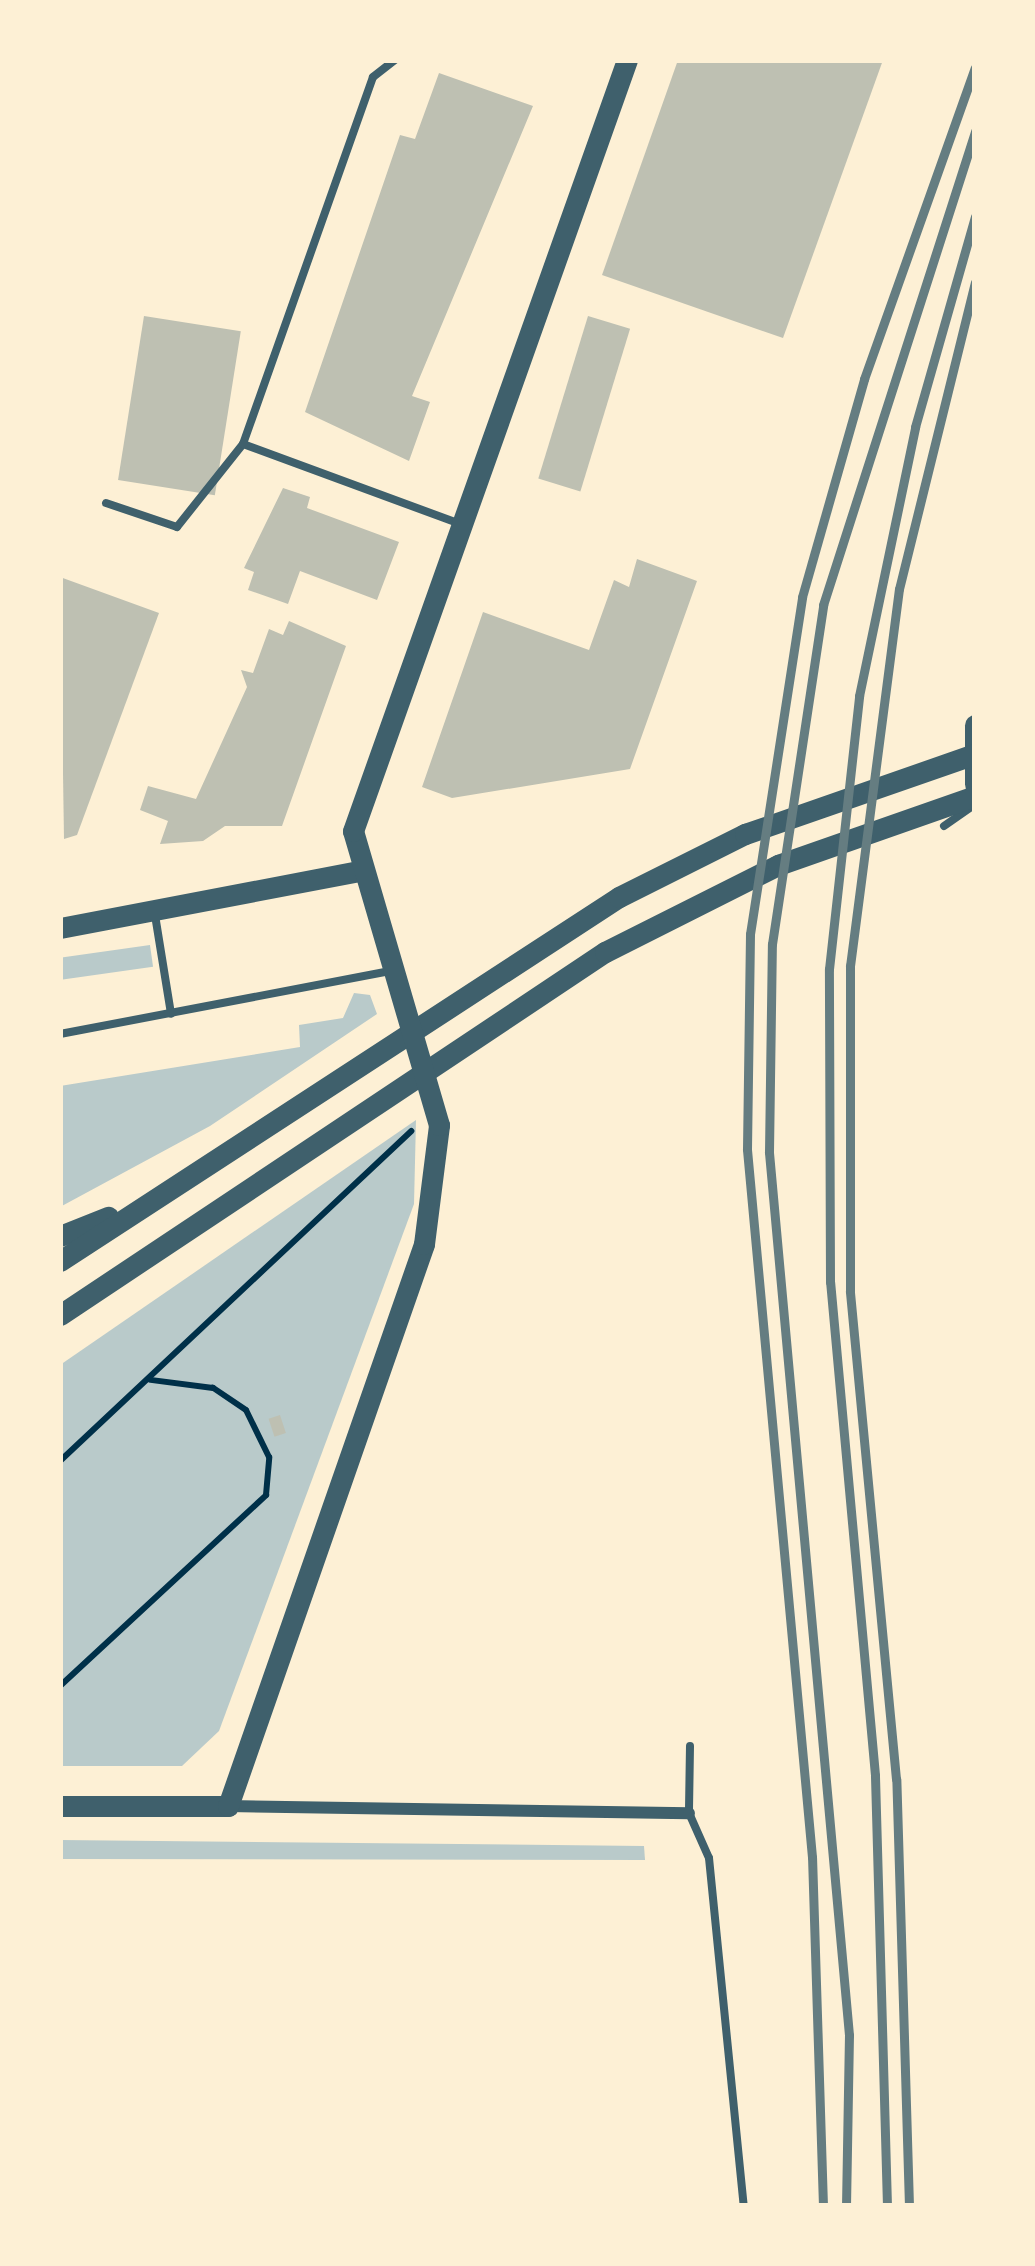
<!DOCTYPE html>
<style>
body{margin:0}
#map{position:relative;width:1035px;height:2266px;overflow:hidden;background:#fdf0d5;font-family:"IBM Plex Sans",sans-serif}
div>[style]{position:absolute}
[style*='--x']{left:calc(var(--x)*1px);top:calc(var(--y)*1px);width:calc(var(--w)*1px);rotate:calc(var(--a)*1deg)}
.green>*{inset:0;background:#b9caca;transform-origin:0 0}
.building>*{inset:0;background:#bec0b2;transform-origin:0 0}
.path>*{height:6px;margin:-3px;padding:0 3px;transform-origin:3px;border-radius:3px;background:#003049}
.service>*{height:8px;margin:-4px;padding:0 4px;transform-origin:4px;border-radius:4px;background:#3f606c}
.minor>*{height:12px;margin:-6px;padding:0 6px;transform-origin:6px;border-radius:6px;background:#3f606c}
.tertiary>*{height:21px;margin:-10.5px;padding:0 10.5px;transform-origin:10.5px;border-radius:10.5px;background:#3f606c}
.rail>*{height:9px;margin:-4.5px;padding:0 4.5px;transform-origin:4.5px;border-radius:4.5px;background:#657d81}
span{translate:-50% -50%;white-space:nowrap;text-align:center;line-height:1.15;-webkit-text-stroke:9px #fdf0d5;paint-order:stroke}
.frame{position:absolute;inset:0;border:63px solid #fdf0d5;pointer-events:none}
</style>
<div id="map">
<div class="green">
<i style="left:150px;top:945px;width:22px;height:91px;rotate:82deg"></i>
<i style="clip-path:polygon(354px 993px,370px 995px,377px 1014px,210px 1126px,60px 1207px,60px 1086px,300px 1047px,299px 1025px,343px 1018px)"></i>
<i style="clip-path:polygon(416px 1120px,414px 1204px,219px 1731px,182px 1766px,60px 1766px,60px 1365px)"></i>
<i style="clip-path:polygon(60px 1840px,644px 1846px,645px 1860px,60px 1859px)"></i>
</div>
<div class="building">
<i style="clip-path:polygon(678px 60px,883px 60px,783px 338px,602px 275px)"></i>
<i style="clip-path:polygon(439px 73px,533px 106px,412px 396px,430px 402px,409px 461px,305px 412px,400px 135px,415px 139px)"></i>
<i style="left:144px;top:316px;width:98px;height:166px;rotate:9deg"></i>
<i style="left:588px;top:316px;width:44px;height:170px;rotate:17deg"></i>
<i style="clip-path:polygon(283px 488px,310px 497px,307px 508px,399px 542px,377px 600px,300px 571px,288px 604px,248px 590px,254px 572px,244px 568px)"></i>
<i style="clip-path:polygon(637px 559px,697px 581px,630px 769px,452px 798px,422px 787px,483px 612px,589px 650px,614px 580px,629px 587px)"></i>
<i style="clip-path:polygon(60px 577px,159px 613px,77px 835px,64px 839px)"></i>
<i style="clip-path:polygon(289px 621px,346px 646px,282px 826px,225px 826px,203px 841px,160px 844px,168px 821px,140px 810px,148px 786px,196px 799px,247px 687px,241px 670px,253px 673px,269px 629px,283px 635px)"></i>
<i style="left:280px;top:1415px;width:19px;height:12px;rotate:72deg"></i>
</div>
<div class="path">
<i style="--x:60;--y:1461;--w:482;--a:-43.2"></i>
<i style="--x:60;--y:1686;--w:281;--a:-42.8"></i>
<i style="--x:266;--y:1495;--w:38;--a:-85"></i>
<i style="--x:269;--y:1457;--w:52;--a:-116.1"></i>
<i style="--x:246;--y:1410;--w:40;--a:-146"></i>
<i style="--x:213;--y:1388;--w:63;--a:-172.6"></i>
</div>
<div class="service">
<i style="--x:243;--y:444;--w:389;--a:-70.5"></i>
<i style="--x:373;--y:77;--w:28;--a:-38"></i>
<i style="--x:106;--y:503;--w:75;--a:18.7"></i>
<i style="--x:177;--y:527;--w:106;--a:-51.5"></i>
<i style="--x:243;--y:444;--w:231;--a:20.2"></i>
<i style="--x:944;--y:826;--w:35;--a:-35"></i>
<i style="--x:155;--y:915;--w:100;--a:80.8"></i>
<i style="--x:60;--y:1034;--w:336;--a:-10.8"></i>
<i style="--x:690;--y:1746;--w:67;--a:90.9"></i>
<i style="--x:689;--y:1813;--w:49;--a:66"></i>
<i style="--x:709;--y:1858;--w:350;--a:84.3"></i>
</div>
<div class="minor">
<i style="--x:228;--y:1806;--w:461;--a:0.9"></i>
</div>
<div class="tertiary">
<i style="--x:975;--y:725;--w:59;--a:90"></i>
<i style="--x:60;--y:928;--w:305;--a:-10.8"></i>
<i style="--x:60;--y:1236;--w:52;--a:-21.6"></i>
<i style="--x:60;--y:1261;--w:667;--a:-33.07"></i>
<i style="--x:619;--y:897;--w:141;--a:-26.6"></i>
<i style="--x:745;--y:834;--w:244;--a:-19.2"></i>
<i style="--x:60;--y:1315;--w:655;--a:-33.67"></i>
<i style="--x:605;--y:952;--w:194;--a:-26.7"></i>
<i style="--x:778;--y:865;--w:209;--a:-19.3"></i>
<i style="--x:60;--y:1806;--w:168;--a:0"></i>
<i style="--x:228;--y:1806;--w:595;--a:-70.77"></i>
<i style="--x:424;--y:1244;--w:120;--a:-82.8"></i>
<i style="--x:439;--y:1125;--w:306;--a:-106.3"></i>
<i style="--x:353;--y:831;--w:818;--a:-70.44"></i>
</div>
<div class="rail">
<i style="--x:823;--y:2206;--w:349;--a:-91.8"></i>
<i style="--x:812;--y:1857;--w:711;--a:-95.25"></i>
<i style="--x:747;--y:1149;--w:215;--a:-89.2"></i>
<i style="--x:750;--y:934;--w:341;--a:-81.2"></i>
<i style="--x:802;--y:597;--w:227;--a:-74.1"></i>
<i style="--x:864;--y:379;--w:330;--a:-70.4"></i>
<i style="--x:846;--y:2206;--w:171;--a:-89"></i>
<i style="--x:849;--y:2035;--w:887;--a:-95.18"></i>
<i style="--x:769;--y:1152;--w:208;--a:-89.2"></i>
<i style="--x:772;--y:944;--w:343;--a:-81.4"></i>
<i style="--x:823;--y:605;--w:498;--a:-72.2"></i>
<i style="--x:887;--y:2206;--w:431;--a:-91.6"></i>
<i style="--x:875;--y:1775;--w:495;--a:-95.2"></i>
<i style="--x:830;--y:1282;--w:313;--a:-90.2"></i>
<i style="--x:829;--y:969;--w:275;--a:-83.7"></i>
<i style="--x:859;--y:696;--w:275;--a:-78.2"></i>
<i style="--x:915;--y:427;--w:219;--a:-74.1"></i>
<i style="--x:909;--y:2206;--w:427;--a:-91.7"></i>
<i style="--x:896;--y:1779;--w:490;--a:-95.4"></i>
<i style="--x:850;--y:1291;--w:325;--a:-90"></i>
<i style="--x:850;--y:966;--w:380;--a:-82.6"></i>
<i style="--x:899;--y:589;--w:316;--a:-76.1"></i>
</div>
<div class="frame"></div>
</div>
